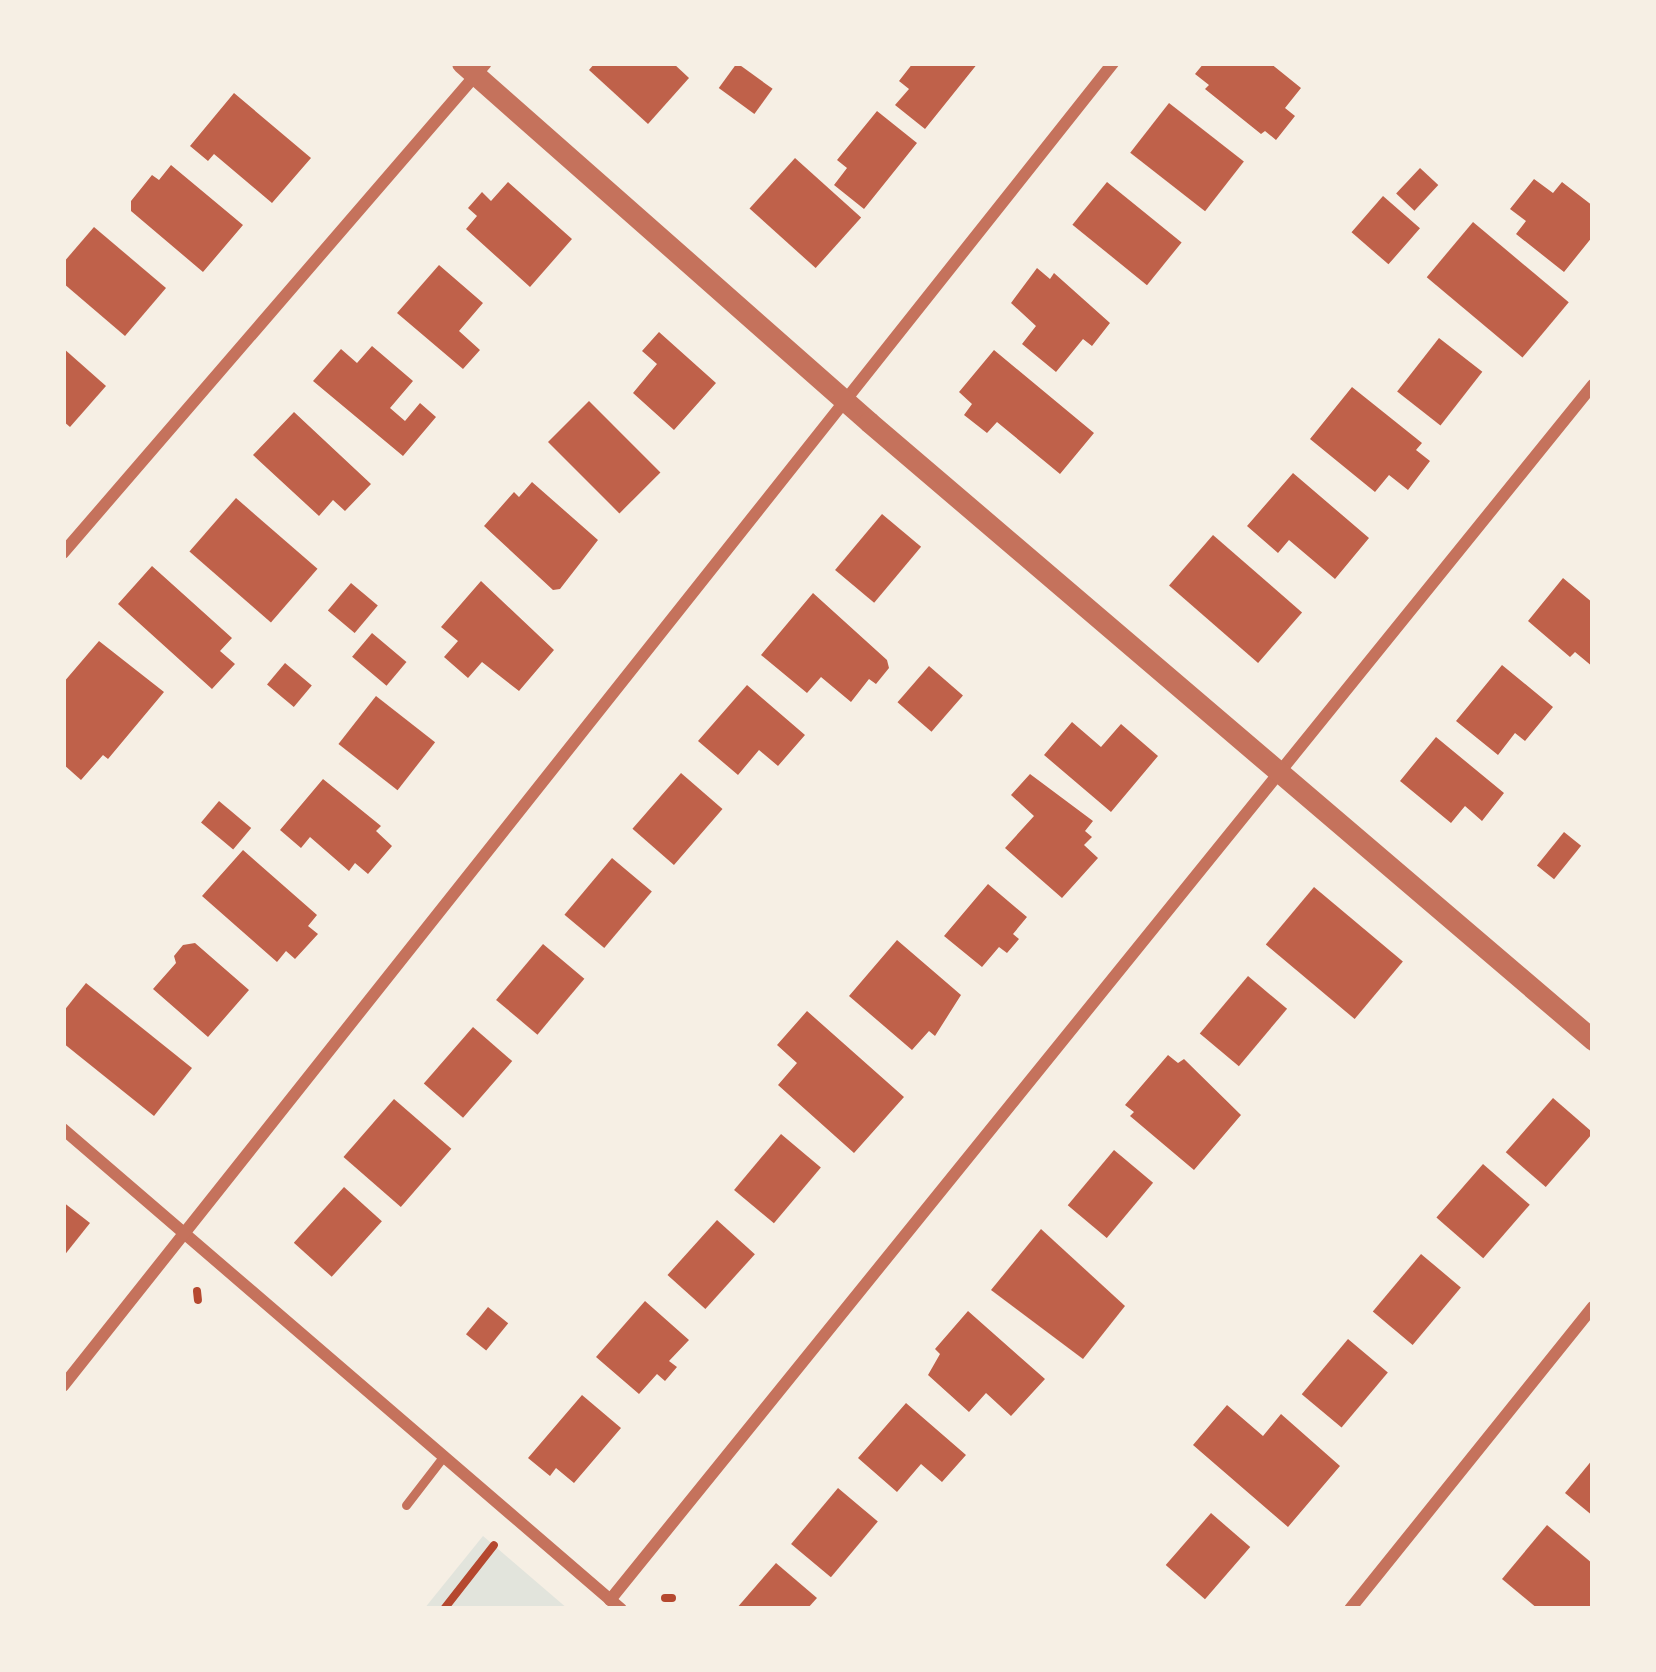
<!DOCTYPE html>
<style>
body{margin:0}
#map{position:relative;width:1656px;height:1672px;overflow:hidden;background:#f6efe4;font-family:"Roboto Condensed",sans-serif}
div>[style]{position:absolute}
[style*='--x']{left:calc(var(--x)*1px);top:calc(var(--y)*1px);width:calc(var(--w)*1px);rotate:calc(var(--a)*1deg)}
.green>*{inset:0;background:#e2e4dc}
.building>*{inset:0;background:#bf614a;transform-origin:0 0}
.path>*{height:8px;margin:-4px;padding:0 4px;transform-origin:4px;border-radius:4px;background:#b5482f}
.service>*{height:9px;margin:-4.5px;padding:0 4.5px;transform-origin:4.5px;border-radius:4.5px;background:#c5725c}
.minor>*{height:12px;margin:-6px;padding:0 6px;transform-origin:6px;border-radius:6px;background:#c5725c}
.tertiary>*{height:21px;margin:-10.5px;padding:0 10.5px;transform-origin:10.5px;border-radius:10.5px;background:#c5725c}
span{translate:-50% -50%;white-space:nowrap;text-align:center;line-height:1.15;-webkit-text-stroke:9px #f6efe4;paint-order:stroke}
.frame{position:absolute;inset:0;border:66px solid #f6efe4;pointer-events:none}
</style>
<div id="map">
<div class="green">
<i style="clip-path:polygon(483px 1536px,568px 1609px,424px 1609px)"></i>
</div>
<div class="building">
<i style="clip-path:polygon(595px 63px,673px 63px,689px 78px,648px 124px,589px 70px)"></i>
<i style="left:737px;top:63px;width:44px;height:31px;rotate:36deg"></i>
<i style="clip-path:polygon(913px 63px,978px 63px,925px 129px,895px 105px,909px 89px,899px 81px)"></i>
<i style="clip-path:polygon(1204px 63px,1270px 63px,1301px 88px,1285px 108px,1295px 116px,1276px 140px,1265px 131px,1261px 134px,1205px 89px,1209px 85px,1195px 74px)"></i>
<i style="clip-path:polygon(234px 93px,311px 158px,272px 203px,214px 154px,208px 161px,190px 146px)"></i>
<i style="left:1169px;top:103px;width:95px;height:63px;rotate:38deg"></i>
<i style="clip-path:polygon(877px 111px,917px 143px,864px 209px,834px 185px,847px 168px,837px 160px)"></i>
<i style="left:795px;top:158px;width:89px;height:68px;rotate:42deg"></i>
<i style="clip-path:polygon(171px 165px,243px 225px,203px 272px,131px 211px,131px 201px,152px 175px,159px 180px)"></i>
<i style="left:1420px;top:168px;width:25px;height:35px;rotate:43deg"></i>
<i style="clip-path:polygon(1534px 179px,1553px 193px,1562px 182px,1593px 206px,1593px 236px,1564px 272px,1516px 234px,1526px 221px,1510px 209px)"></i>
<i style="clip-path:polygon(508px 182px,572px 239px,530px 287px,466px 229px,477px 216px,468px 208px,482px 192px,491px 201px)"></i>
<i style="left:1107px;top:182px;width:96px;height:55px;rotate:39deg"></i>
<i style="left:1383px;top:196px;width:49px;height:48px;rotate:41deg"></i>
<i style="left:1473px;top:222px;width:125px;height:72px;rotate:40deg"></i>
<i style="clip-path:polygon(94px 227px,166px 288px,125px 336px,63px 283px,63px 263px)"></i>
<i style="clip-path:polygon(439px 265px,483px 303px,459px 331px,480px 350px,463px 369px,397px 313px)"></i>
<i style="clip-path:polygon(1037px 268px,1050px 279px,1054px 273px,1110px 323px,1092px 346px,1083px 339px,1056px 372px,1022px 344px,1036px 326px,1011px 303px)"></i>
<i style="clip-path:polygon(659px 332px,716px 383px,674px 430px,633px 393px,657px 364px,642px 351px)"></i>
<i style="left:1439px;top:338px;width:55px;height:68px;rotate:38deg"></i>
<i style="clip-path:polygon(372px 346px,413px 381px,390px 408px,405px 421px,420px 403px,436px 417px,403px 456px,313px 381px,341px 349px,357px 363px)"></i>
<i style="clip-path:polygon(63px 348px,106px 386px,70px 427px,63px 421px)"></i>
<i style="clip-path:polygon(994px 350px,1094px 433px,1060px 474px,997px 422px,987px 433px,964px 415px,972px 404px,959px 392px)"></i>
<i style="clip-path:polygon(1352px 387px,1422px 443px,1416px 450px,1430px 461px,1408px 490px,1389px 475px,1375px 492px,1310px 439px)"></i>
<i style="left:589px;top:401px;width:101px;height:58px;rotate:45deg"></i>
<i style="clip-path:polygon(294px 412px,371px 484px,345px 511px,333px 500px,319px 516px,253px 455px)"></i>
<i style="clip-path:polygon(1293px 473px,1369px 538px,1335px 579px,1289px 540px,1278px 553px,1247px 526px)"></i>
<i style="clip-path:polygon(532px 482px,598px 540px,560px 589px,553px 590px,484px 526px,514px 492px,519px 497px)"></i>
<i style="left:236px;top:498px;width:108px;height:71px;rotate:41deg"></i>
<i style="left:882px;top:514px;width:51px;height:73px;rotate:40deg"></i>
<i style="left:1213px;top:535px;width:118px;height:67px;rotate:41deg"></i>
<i style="clip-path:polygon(152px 566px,232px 638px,220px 651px,235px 664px,212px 689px,118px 604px)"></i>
<i style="clip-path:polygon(1563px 578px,1593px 603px,1593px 667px,1575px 652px,1570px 657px,1528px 621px)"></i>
<i style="clip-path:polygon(481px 581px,554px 650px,519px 691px,482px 662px,468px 678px,444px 657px,458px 641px,441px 627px)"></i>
<i style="left:351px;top:583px;width:35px;height:36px;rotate:40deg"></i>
<i style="clip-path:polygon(813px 593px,887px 660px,889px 668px,876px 684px,869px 679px,851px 702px,821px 677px,807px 693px,761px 655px)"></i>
<i style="left:372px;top:633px;width:45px;height:31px;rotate:40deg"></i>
<i style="clip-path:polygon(99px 641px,164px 692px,108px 759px,103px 755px,81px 780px,63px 764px,63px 683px)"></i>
<i style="left:285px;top:663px;width:35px;height:28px;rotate:40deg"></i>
<i style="clip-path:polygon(1502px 665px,1553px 707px,1525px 741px,1515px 733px,1498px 755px,1456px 721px)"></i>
<i style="left:929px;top:666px;width:45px;height:48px;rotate:41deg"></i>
<i style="clip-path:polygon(747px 685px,805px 735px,778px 766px,759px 750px,738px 775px,698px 741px)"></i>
<i style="left:376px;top:696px;width:75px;height:61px;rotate:38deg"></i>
<i style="clip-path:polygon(1072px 722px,1101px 747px,1121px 724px,1158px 756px,1111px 812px,1044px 755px)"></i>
<i style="clip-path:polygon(1436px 737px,1504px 793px,1482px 821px,1465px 806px,1451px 823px,1400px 781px)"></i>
<i style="left:681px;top:773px;width:55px;height:74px;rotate:41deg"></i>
<i style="clip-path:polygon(1030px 774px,1093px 821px,1085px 831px,1092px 837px,1084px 845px,1098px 858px,1062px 898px,1005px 848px,1034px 816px,1011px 795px)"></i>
<i style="clip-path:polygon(323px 779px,381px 826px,376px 831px,392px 846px,368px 874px,355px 863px,349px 871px,310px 837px,301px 848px,280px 830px)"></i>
<i style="left:219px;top:801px;width:42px;height:28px;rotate:40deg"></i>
<i style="left:1564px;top:832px;width:22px;height:43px;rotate:39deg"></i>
<i style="clip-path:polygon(243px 850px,317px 915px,308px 926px,318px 934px,295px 959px,286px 951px,277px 962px,202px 896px)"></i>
<i style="left:612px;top:858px;width:52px;height:74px;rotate:40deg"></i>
<i style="clip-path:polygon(988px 884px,1027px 917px,1013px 934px,1019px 939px,1007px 953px,999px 947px,982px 967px,944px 936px)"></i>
<i style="left:1314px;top:887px;width:116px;height:75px;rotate:40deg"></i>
<i style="clip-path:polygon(897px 940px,961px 995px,935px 1036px,929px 1031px,912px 1050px,849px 996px)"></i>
<i style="clip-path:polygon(195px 943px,249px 990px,208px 1037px,153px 989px,176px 963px,174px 956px,183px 945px)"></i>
<i style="left:543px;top:944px;width:54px;height:73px;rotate:40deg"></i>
<i style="left:1248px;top:976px;width:51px;height:75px;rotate:40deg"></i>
<i style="clip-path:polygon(86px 983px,192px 1068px,154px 1116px,63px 1043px,63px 1012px)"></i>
<i style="clip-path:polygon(807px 1011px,904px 1097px,854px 1153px,778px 1085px,797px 1063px,777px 1045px)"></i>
<i style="left:473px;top:1027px;width:52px;height:75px;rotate:41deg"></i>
<i style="clip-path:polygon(1168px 1055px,1178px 1063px,1184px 1059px,1241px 1115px,1194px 1170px,1130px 1116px,1134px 1112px,1125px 1105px)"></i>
<i style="left:1553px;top:1098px;width:53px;height:72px;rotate:41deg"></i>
<i style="left:394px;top:1099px;width:76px;height:77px;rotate:41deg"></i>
<i style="left:781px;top:1134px;width:52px;height:73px;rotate:40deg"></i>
<i style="left:1114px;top:1150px;width:51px;height:72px;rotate:40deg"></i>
<i style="left:1483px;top:1164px;width:62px;height:71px;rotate:41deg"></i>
<i style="left:344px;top:1187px;width:51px;height:75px;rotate:42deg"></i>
<i style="clip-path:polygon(63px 1202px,90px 1223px,63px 1257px)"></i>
<i style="left:717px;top:1220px;width:51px;height:74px;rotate:42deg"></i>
<i style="clip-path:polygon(1041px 1229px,1125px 1306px,1083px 1359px,991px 1290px)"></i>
<i style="left:1421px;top:1254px;width:52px;height:75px;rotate:40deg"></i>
<i style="clip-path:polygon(645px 1301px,689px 1340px,669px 1361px,677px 1367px,665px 1381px,657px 1374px,639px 1394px,596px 1357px)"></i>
<i style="left:488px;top:1307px;width:26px;height:35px;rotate:39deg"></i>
<i style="clip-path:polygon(968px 1311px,1045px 1379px,1011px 1416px,986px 1393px,969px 1412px,928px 1375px,940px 1354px,935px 1349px)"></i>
<i style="left:1348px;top:1339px;width:52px;height:72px;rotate:40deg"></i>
<i style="clip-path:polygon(582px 1395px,621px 1428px,574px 1483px,556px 1468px,550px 1476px,528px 1458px)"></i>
<i style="clip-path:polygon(906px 1403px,966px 1455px,942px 1482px,921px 1464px,897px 1492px,858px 1458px)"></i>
<i style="clip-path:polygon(1227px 1405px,1263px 1436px,1281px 1414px,1340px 1466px,1288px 1527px,1193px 1445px)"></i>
<i style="clip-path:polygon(1593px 1459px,1593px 1516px,1565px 1493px)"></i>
<i style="left:838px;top:1488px;width:52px;height:73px;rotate:40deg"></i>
<i style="left:1211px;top:1513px;width:52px;height:69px;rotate:41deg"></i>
<i style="clip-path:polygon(1547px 1525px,1593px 1564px,1593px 1609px,1538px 1609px,1502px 1579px)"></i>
<i style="clip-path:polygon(776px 1563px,817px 1598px,807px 1609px,736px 1609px)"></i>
</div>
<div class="path">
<i style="--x:197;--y:1291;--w:9;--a:84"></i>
<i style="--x:665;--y:1598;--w:7;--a:0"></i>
<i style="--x:444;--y:1609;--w:81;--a:-52"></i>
</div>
<div class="service">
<i style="--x:406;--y:1505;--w:61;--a:-52.4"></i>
</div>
<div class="minor">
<i style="--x:63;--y:553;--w:647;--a:-49.2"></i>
<i style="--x:63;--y:1129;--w:736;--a:40.7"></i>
<i style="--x:63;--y:1386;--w:1689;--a:-51.56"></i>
<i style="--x:610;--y:1600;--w:1563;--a:-51.03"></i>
<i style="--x:1350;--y:1609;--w:388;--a:-51.2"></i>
</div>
<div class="tertiary">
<i style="--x:462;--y:63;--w:543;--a:41.41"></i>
<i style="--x:869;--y:422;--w:952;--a:40.48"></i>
</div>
<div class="frame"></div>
</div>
